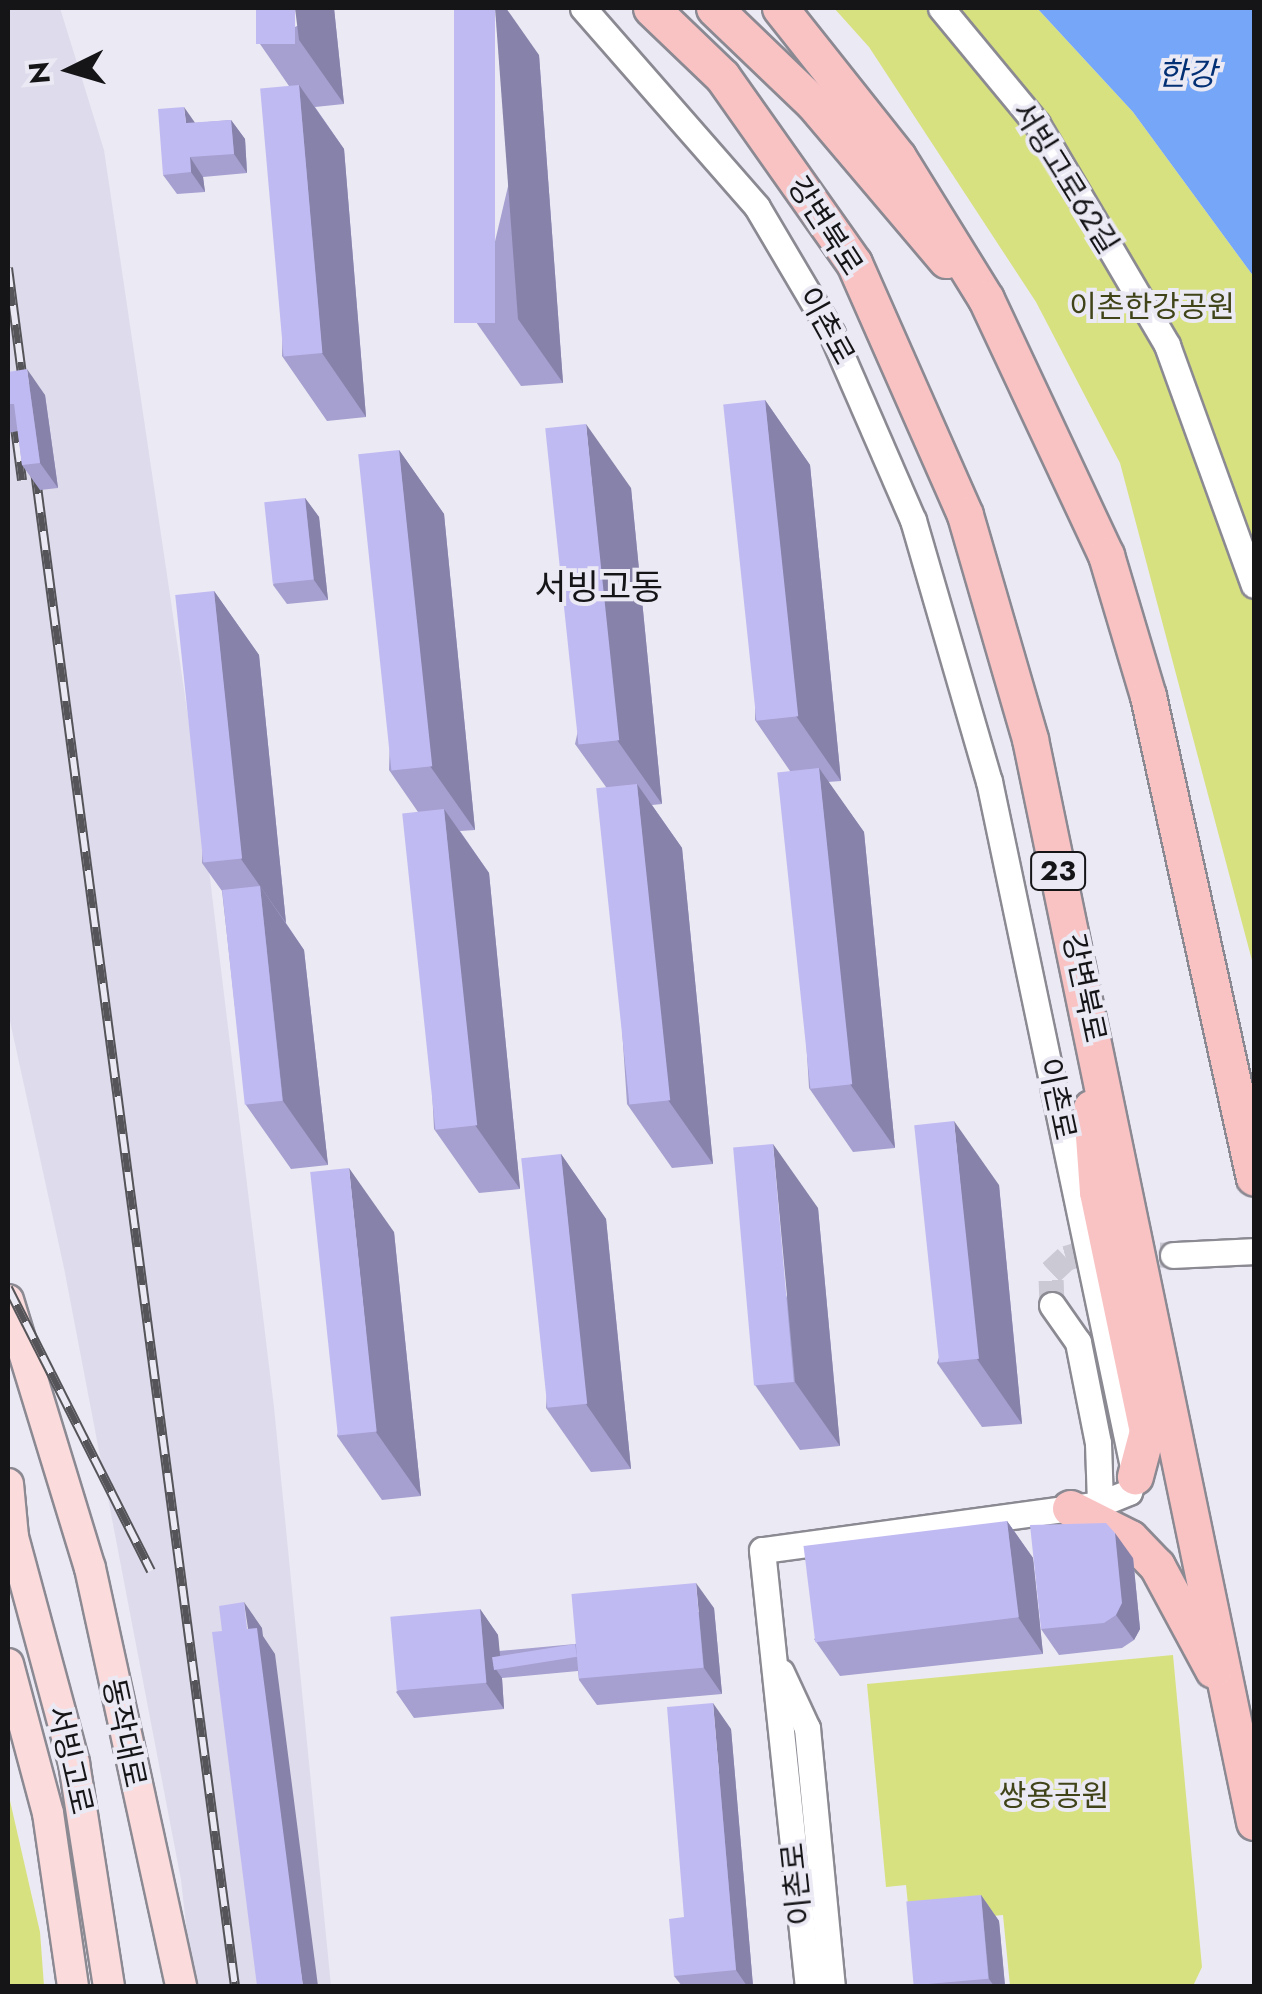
<!DOCTYPE html>
<meta charset="utf-8">
<style>
body{margin:0}
#map{position:relative;width:1262px;height:1994px;overflow:hidden;background:#ebe9f4;font-family:Jost,"Noto Sans KR",sans-serif}
div>[style]{position:absolute}
[style*='--x']{left:calc(var(--x)*1px);top:calc(var(--y)*1px);width:calc(var(--w)*1px);rotate:calc(var(--a)*1deg)}
.built>*{inset:0;background:#dedbec}
.green>*{inset:0;background:#d8e17f}
.water>*{inset:0;background:#75a6f7}
.minor-tunnel>*{height:25px;margin-top:-12.5px;transform-origin:0;background:repeating-linear-gradient(90deg,#cbc9d3 0 25px,transparent 0 37px)}
.roads{filter:drop-shadow(2px 0 #8b8992) drop-shadow(-2px 0 #8b8992) drop-shadow(0 2px #8b8992) drop-shadow(0 -2px #8b8992)}
.minor>*{height:25px;margin:-12.5px;padding:0 12.5px;transform-origin:12.5px;border-radius:12.5px;background:#fff}
.major>*{height:30px;margin:-15px;padding:0 15px;transform-origin:15px;border-radius:15px;background:#fbdbdc}
.highway>*{height:35px;margin:-17.5px;padding:0 17.5px;transform-origin:17.5px;border-radius:17.5px;background:#f9c3c4}
.rail>*{height:10px;margin-top:-5px;transform-origin:0;background:repeating-linear-gradient(90deg,#ebe9f4 0 19px,#555459 0 38px);box-sizing:border-box;border-block:2px solid #555459}
.wall>*{inset:0;background:#a5a0d0}
.shaded-wall>*{inset:0;background:#8682a9}
.building>*{inset:0;background:#c0baf2;transform-origin:0 0}
span{translate:-50% -50%;white-space:nowrap;text-align:center;line-height:1.15;-webkit-text-stroke:8px #ebe9f4;paint-order:stroke}
.shield-label span{padding:2px 8px;background:#ebe9f4;border:2px solid;border-radius:8px;-webkit-text-stroke-width:0}
.shield-label{font-size:28px;color:#151518;font-weight:700}
.street-label{font-size:30px;color:#151518}
.park-label{font-size:30px;color:#404418}
.water-label{font-size:32px;color:#032f74;font-style:italic}
.quarter-label{font-size:35px;color:#151518}
.frame{position:absolute;inset:0;border:10px solid #151518;pointer-events:none}
.north{position:absolute;left:20px;top:20px;width:100px;height:100px;-webkit-text-stroke:8px #ebe9f4;paint-order:stroke;rotate:265deg;font-size:28px;font-weight:700;line-height:40px;text-align:center;color:#151518}
.north::after{content:'';display:block;margin:auto;width:35px;height:45px;background:#151518;clip-path:polygon(50% 0,100% 100%,50% 72%,0 100%)}
</style>
<div id="map">
<div class="built">
<i style="clip-path:polygon(8px 8px,60px 8px,104px 150px,201px 804px,274px 1407px,331px 1986px,193px 1986px,181px 1880px,64px 1268px,8px 1012px)"></i>
</div>
<div class="green">
<i style="clip-path:polygon(834px 8px,1037px 8px,1133px 112px,1254px 277px,1254px 968px,1120px 463px,1036px 302px,869px 47px)"></i>
<i style="clip-path:polygon(1173px 1655px,1202px 1967px,1193px 1986px,1010px 1986px,1003px 1915px,910px 1924px,906px 1885px,886px 1887px,867px 1684px)"></i>
<i style="clip-path:polygon(8px 1792px,40px 1932px,44px 1986px,8px 1986px)"></i>
</div>
<div class="water">
<i style="clip-path:polygon(1037px 8px,1254px 8px,1254px 277px,1133px 112px)"></i>
</div>
<div class="minor-tunnel">
<i style="--x:1052;--y:1305;--w:33;--a:-92"></i>
<i style="--x:1051;--y:1272;--w:21;--a:-43"></i>
<i style="--x:1066;--y:1258;--w:21;--a:-17"></i>
<i style="--x:1086;--y:1252;--w:87;--a:2"></i>
</div>
<div class="roads">
<div class="minor">
<i style="--x:583;--y:8;--w:264;--a:48.8"></i>
<i style="--x:757;--y:207;--w:147;--a:59.4"></i>
<i style="--x:832;--y:334;--w:203;--a:66.5"></i>
<i style="--x:913;--y:520;--w:272;--a:73.8"></i>
<i style="--x:989;--y:781;--w:710;--a:78.14"></i>
<i style="--x:1135;--y:1476;--w:17;--a:111"></i>
<i style="--x:1129;--y:1492;--w:31;--a:158"></i>
<i style="--x:1100;--y:1504;--w:341;--a:172.2"></i>
<i style="--x:762;--y:1550;--w:438;--a:84"></i>
<i style="--x:941;--y:8;--w:151;--a:50.4"></i>
<i style="--x:1037;--y:124;--w:256;--a:59.5"></i>
<i style="--x:1167;--y:345;--w:255;--a:70.1"></i>
<i style="--x:1173;--y:1255;--w:81;--a:-2.8"></i>
<i style="--x:1052;--y:1305;--w:45;--a:54.9"></i>
<i style="--x:1078;--y:1342;--w:103;--a:78.8"></i>
<i style="--x:1098;--y:1443;--w:61;--a:88.1"></i>
<i style="--x:781;--y:1672;--w:62;--a:65.1"></i>
<i style="--x:807;--y:1728;--w:259;--a:84.5"></i>
</div>
<div class="major">
<i style="--x:8;--y:1300;--w:280;--a:73"></i>
<i style="--x:90;--y:1568;--w:428;--a:77.7"></i>
<i style="--x:8;--y:1484;--w:53;--a:84.6"></i>
<i style="--x:13;--y:1537;--w:234;--a:74.9"></i>
<i style="--x:74;--y:1763;--w:226;--a:81.1"></i>
<i style="--x:8;--y:1664;--w:154;--a:75"></i>
<i style="--x:48;--y:1813;--w:175;--a:81.8"></i>
</div>
<div class="highway">
<i style="--x:651;--y:8;--w:98;--a:43.8"></i>
<i style="--x:722;--y:76;--w:229;--a:54.8"></i>
<i style="--x:854;--y:263;--w:275;--a:66.2"></i>
<i style="--x:965;--y:515;--w:233;--a:73.8"></i>
<i style="--x:1030;--y:739;--w:1106;--a:78.31"></i>
<i style="--x:714;--y:8;--w:137;--a:43.8"></i>
<i style="--x:813;--y:103;--w:206;--a:49.7"></i>
<i style="--x:780;--y:8;--w:190;--a:51.6"></i>
<i style="--x:898;--y:157;--w:167;--a:58.2"></i>
<i style="--x:986;--y:299;--w:283;--a:64.9"></i>
<i style="--x:1106;--y:555;--w:147;--a:73.4"></i>
<i style="--x:1148;--y:696;--w:493;--a:77.6"></i>
<i style="--x:1091;--y:1108;--w:84;--a:85.9"></i>
<i style="--x:1097;--y:1192;--w:244;--a:78.2"></i>
<i style="--x:1147;--y:1431;--w:47;--a:104.9"></i>
<i style="--x:1070;--y:1508;--w:67;--a:26.6"></i>
<i style="--x:1130;--y:1538;--w:39;--a:46"></i>
<i style="--x:1157;--y:1566;--w:118;--a:61.7"></i>
</div>
</div>
<div class="rail">
<i style="--x:8;--y:268;--w:130;--a:82.5"></i>
<i style="--x:12;--y:405;--w:76;--a:82.4"></i>
<i style="--x:33;--y:456;--w:1543;--a:82.48"></i>
<i style="--x:8;--y:1288;--w:317;--a:63.2"></i>
</div>
<div class="wall">
<i style="clip-path:polygon(334px 8px,344px 104px,315px 107px,344px 149px,366px 417px,327px 421px,282px 356px,289px 86px,260px 44px)"></i>
<i style="clip-path:polygon(539px 55px,563px 383px,521px 386px,476px 322px)"></i>
<i style="clip-path:polygon(231px 120px,245px 139px,247px 173px,203px 177px,205px 192px,177px 194px,163px 175px,195px 123px)"></i>
<i style="clip-path:polygon(8px 372px,45px 395px,58px 488px,40px 490px,22px 465px,18px 431px,8px 433px)"></i>
<i style="clip-path:polygon(765px 400px,810px 465px,841px 781px,828px 782px,864px 832px,895px 1148px,853px 1152px,809px 1088px,790px 771px,755px 720px)"></i>
<i style="clip-path:polygon(399px 450px,444px 514px,475px 830px,460px 831px,489px 873px,520px 1189px,479px 1193px,434px 1129px,418px 812px,389px 770px)"></i>
<i style="clip-path:polygon(631px 488px,662px 804px,652px 805px,682px 848px,713px 1164px,672px 1168px,627px 1104px,606px 787px,575px 744px)"></i>
<i style="clip-path:polygon(305px 498px,319px 517px,328px 600px,287px 604px,273px 585px)"></i>
<i style="clip-path:polygon(214px 591px,259px 655px,286px 923px,304px 950px,328px 1165px,291px 1169px,246px 1105px,222px 891px,202px 863px)"></i>
<i style="clip-path:polygon(561px 1154px,606px 1219px,631px 1469px,591px 1472px,546px 1408px)"></i>
<i style="clip-path:polygon(999px 1185px,1022px 1424px,982px 1427px,937px 1363px)"></i>
<i style="clip-path:polygon(818px 1208px,840px 1446px,800px 1450px,755px 1385px)"></i>
<i style="clip-path:polygon(394px 1232px,421px 1496px,382px 1500px,337px 1436px)"></i>
<i style="clip-path:polygon(1007px 1521px,1033px 1558px,1043px 1654px,840px 1676px,814px 1639px)"></i>
<i style="clip-path:polygon(1133px 1558px,1140px 1629px,1134px 1640px,1122px 1648px,1059px 1655px,1041px 1629px)"></i>
<i style="clip-path:polygon(714px 1608px,722px 1694px,597px 1705px,579px 1680px,578px 1671px,502px 1678px,504px 1709px,414px 1718px,396px 1692px,480px 1609px,498px 1635px,499px 1651px,575px 1644px)"></i>
<i style="clip-path:polygon(731px 1729px,753px 1986px,682px 1986px,674px 1976px,684px 1917px)"></i>
<i style="clip-path:polygon(981px 1895px,999px 1921px,1005px 1986px,915px 1986px)"></i>
</div>
<div class="shaded-wall">
<i style="clip-path:polygon(295px 8px,334px 8px,344px 104px,299px 40px)"></i>
<i style="clip-path:polygon(495px 8px,506px 8px,539px 55px,563px 383px,518px 319px)"></i>
<i style="clip-path:polygon(299px 85px,344px 149px,366px 417px,322px 353px)"></i>
<i style="clip-path:polygon(184px 107px,198px 127px,186px 123px)"></i>
<i style="clip-path:polygon(231px 120px,245px 139px,247px 173px,234px 154px)"></i>
<i style="clip-path:polygon(190px 157px,203px 177px,205px 192px,191px 172px)"></i>
<i style="clip-path:polygon(27px 369px,45px 395px,58px 488px,40px 463px)"></i>
<i style="clip-path:polygon(765px 400px,810px 465px,841px 781px,796px 716px)"></i>
<i style="clip-path:polygon(586px 424px,631px 488px,662px 804px,617px 740px)"></i>
<i style="clip-path:polygon(399px 450px,444px 514px,475px 830px,430px 766px)"></i>
<i style="clip-path:polygon(305px 498px,319px 517px,328px 600px,314px 580px)"></i>
<i style="clip-path:polygon(214px 591px,259px 655px,286px 923px,241px 859px)"></i>
<i style="clip-path:polygon(819px 768px,864px 832px,895px 1148px,850px 1084px)"></i>
<i style="clip-path:polygon(637px 784px,682px 848px,713px 1164px,668px 1100px)"></i>
<i style="clip-path:polygon(444px 809px,489px 873px,520px 1189px,475px 1125px)"></i>
<i style="clip-path:polygon(260px 886px,304px 950px,328px 1165px,283px 1101px)"></i>
<i style="clip-path:polygon(954px 1121px,999px 1185px,1022px 1424px,977px 1359px)"></i>
<i style="clip-path:polygon(773px 1144px,818px 1208px,840px 1446px,795px 1382px)"></i>
<i style="clip-path:polygon(561px 1154px,606px 1219px,631px 1469px,586px 1404px)"></i>
<i style="clip-path:polygon(349px 1168px,394px 1232px,421px 1496px,376px 1432px)"></i>
<i style="clip-path:polygon(1007px 1521px,1033px 1558px,1043px 1654px,1018px 1617px)"></i>
<i style="clip-path:polygon(1115px 1533px,1133px 1558px,1140px 1629px,1134px 1640px,1116px 1615px)"></i>
<i style="clip-path:polygon(696px 1583px,714px 1608px,722px 1694px,704px 1668px)"></i>
<i style="clip-path:polygon(244px 1602px,262px 1628px,263px 1636px,275px 1654px,318px 1986px,303px 1986px)"></i>
<i style="clip-path:polygon(480px 1609px,498px 1635px,501px 1664px,493px 1665px,502px 1678px,504px 1709px,486px 1683px)"></i>
<i style="clip-path:polygon(713px 1703px,731px 1729px,753px 1986px,747px 1986px,736px 1970px)"></i>
<i style="clip-path:polygon(981px 1895px,999px 1921px,1005px 1986px,994px 1986px,989px 1979px)"></i>
</div>
<div class="building">
<i style="left:256px;top:8px;width:39px;height:36px"></i>
<i style="left:454px;top:8px;width:41px;height:315px"></i>
<i style="left:299px;top:85px;width:269px;height:39px;rotate:85deg"></i>
<i style="clip-path:polygon(184px 107px,186px 123px,231px 120px,234px 154px,190px 157px,191px 172px,163px 175px,158px 109px)"></i>
<i style="clip-path:polygon(27px 369px,40px 463px,22px 465px,14px 404px,8px 404px,8px 372px)"></i>
<i style="left:765px;top:400px;width:318px;height:42px;rotate:84deg"></i>
<i style="left:586px;top:424px;width:318px;height:41px;rotate:84deg"></i>
<i style="left:399px;top:450px;width:318px;height:41px;rotate:84deg"></i>
<i style="left:305px;top:498px;width:82px;height:41px;rotate:84deg"></i>
<i style="left:214px;top:591px;width:269px;height:39px;rotate:84deg"></i>
<i style="left:819px;top:768px;width:318px;height:42px;rotate:84deg"></i>
<i style="left:637px;top:784px;width:318px;height:41px;rotate:84deg"></i>
<i style="left:444px;top:809px;width:318px;height:42px;rotate:84deg"></i>
<i style="left:260px;top:886px;width:216px;height:38px;rotate:84deg"></i>
<i style="left:954px;top:1121px;width:239px;height:40px;rotate:84deg"></i>
<i style="left:773px;top:1144px;width:239px;height:40px;rotate:85deg"></i>
<i style="left:561px;top:1154px;width:251px;height:40px;rotate:84deg"></i>
<i style="left:349px;top:1168px;width:265px;height:39px;rotate:84deg"></i>
<i style="left:1007px;top:1521px;width:97px;height:205px;rotate:83deg"></i>
<i style="clip-path:polygon(1106px 1523px,1115px 1533px,1122px 1603px,1116px 1615px,1104px 1623px,1041px 1629px,1030px 1525px)"></i>
<i style="left:696px;top:1583px;width:85px;height:125px;rotate:85deg"></i>
<i style="clip-path:polygon(244px 1602px,247px 1629px,257px 1628px,303px 1986px,257px 1986px,212px 1632px,222px 1631px,219px 1606px)"></i>
<i style="left:480px;top:1609px;width:74px;height:90px;rotate:85deg"></i>
<i style="left:575px;top:1644px;width:13px;height:84px;rotate:81deg"></i>
<i style="clip-path:polygon(713px 1703px,736px 1970px,674px 1976px,669px 1919px,684px 1917px,667px 1707px)"></i>
<i style="left:981px;top:1895px;width:84px;height:75px;rotate:85deg"></i>
</div>
<div class="shield-label">
<span style="left:1058px;top:871px">23</span>
</div>
<div class="street-label">
<span style="left:1065px;top:178px;rotate:58deg">서빙고로62길</span>
<span style="left:825px;top:226px;rotate:57deg">강변북로</span>
<span style="left:826px;top:326px;rotate:61deg">이촌로</span>
<span style="left:1084px;top:988px;rotate:78deg">강변북로</span>
<span style="left:1057px;top:1099px;rotate:78deg">이촌로</span>
<span style="left:124px;top:1733px;rotate:78deg">동작대로</span>
<span style="left:70px;top:1760px;rotate:77deg">서빙고로</span>
<span style="left:797px;top:1884px;rotate:-96deg">이촌로</span>
</div>
<div class="park-label">
<span style="left:1152px;top:307px">이촌한강공원</span>
<span style="left:1054px;top:1796px">쌍용공원</span>
</div>
<div class="water-label">
<span style="left:1187px;top:74px">한강</span>
</div>
<div class="quarter-label">
<span style="left:599px;top:587px">서빙고동</span>
</div>
<div class="frame"></div>
<div class="north">N</div>
</div>
